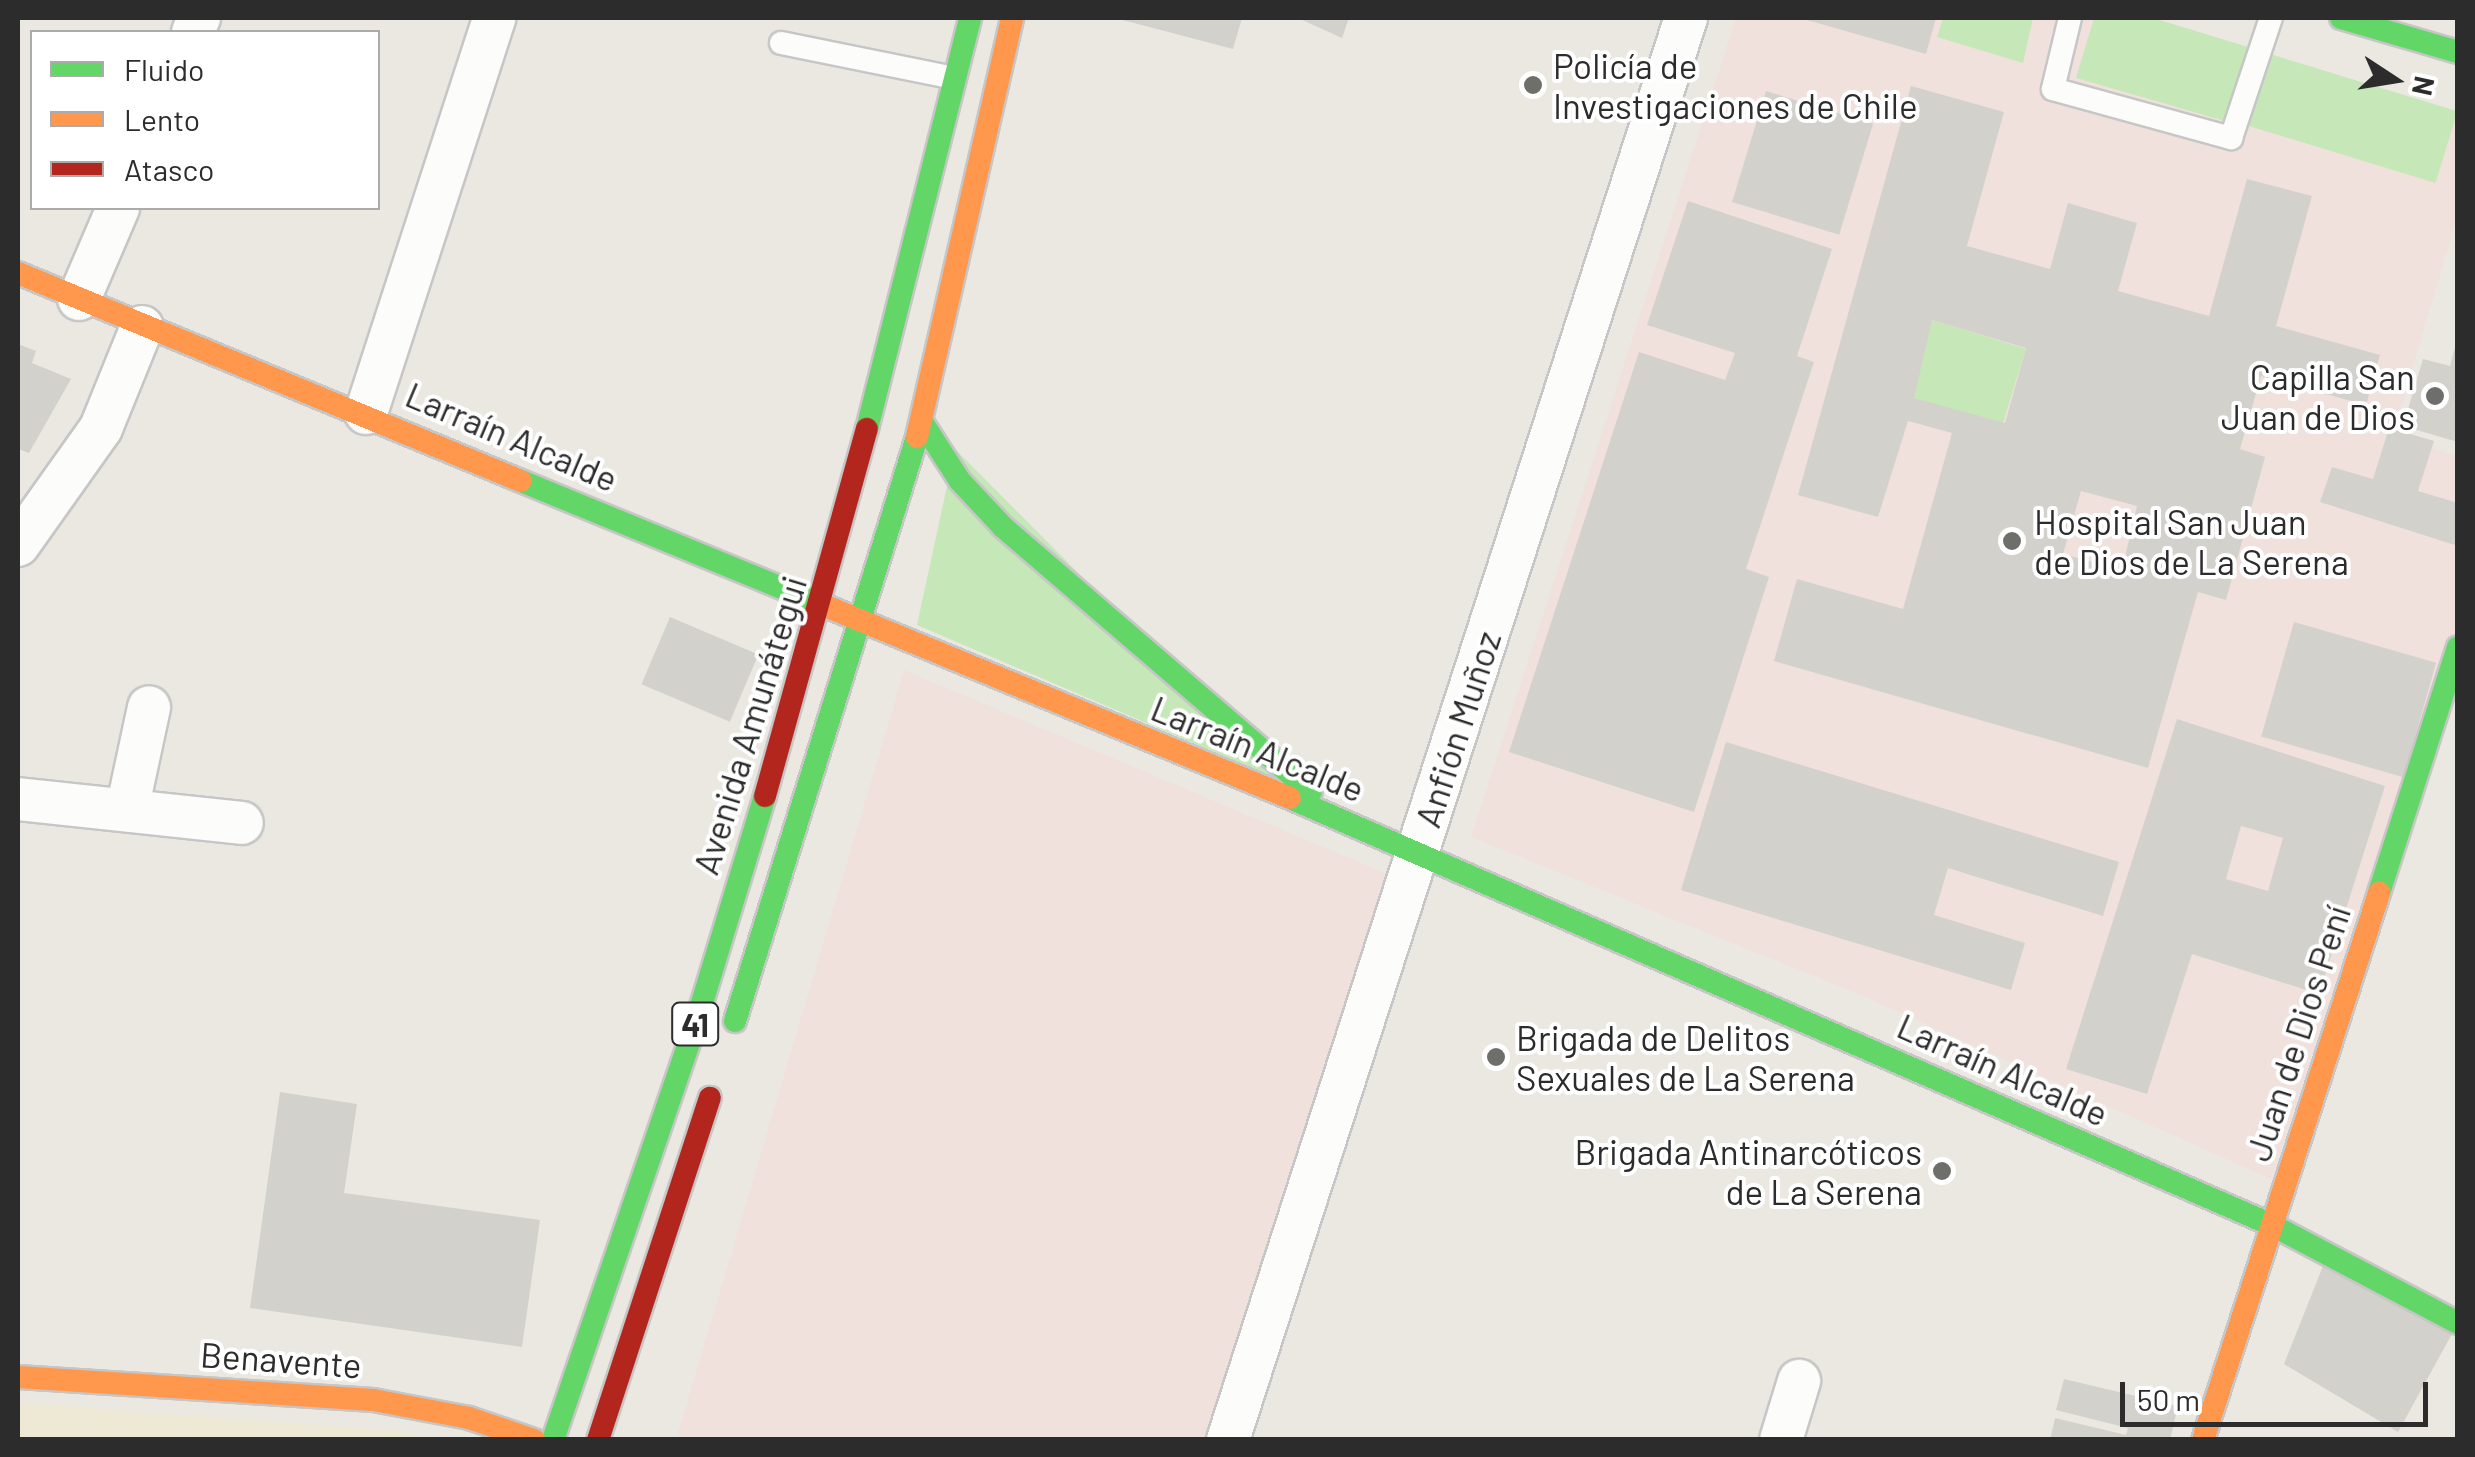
<!DOCTYPE html>
<meta charset="utf-8">
<style>
body{margin:0}
#map{position:relative;width:2475px;height:1457px;overflow:hidden;background:#eae8e1;font-family:Barlow,sans-serif}
div>[style]{position:absolute}
[style*='--x']{left:calc(var(--x)*1px);top:calc(var(--y)*1px);width:calc(var(--w)*1px);rotate:calc(var(--a)*1deg)}
.education>*{inset:0;background:#ede9d5}
.medical>*{inset:0;background:#f0e1dd}
.green>*{inset:0;background:#c6e7b8;transform-origin:0 0}
.building>*{inset:0;background:#d3d1cc;transform-origin:0 0}
.roads{filter:drop-shadow(2px 0 #c7c6c6) drop-shadow(-2px 0 #c7c6c6) drop-shadow(0 2px #c7c6c6) drop-shadow(0 -2px #c7c6c6)}
.lane>*{height:22px;margin:-11px;padding:0 11px;transform-origin:11px;border-radius:11px;background:#fcfcfa}
.street>*{height:42px;margin:-21px;padding:0 21px;transform-origin:21px;border-radius:21px;background:#fcfcfa}
.fast>*{height:22px;margin:-11px;padding:0 11px;transform-origin:11px;border-radius:11px;background:#63d668}
.slow>*{height:22px;margin:-11px;padding:0 11px;transform-origin:11px;border-radius:11px;background:#ff974d}
.jam>*{height:22px;margin:-11px;padding:0 11px;transform-origin:11px;border-radius:11px;background:#b3261e}
.dots>*{width:28px;height:28px;translate:-50% -50%;box-sizing:border-box;border:5px solid #fff;border-radius:50%}
span{translate:-50% -50%;white-space:nowrap;text-align:center;line-height:1.15;-webkit-text-stroke:8px #fff;paint-order:stroke}
.shield-label span{padding:2px 8px;background:#fff;border:2px solid;border-radius:8px;-webkit-text-stroke-width:0}
.shield-label{font-size:32px;color:#2c2c2c;font-weight:700}
.poi-label{font-size:35px;color:#2c2c2c}
.left{translate:0 -50%;text-align:left}
.right{translate:-100% -50%;text-align:right}
.street-label{font-size:35px;color:#2c2c2c}
.frame{position:absolute;inset:0;border:20px solid #2c2c2c;pointer-events:none}
.legend{position:absolute;left:30px;top:30px;width:350px;height:180px;box-sizing:border-box;background:#fff;border:2px solid #ababab;margin:0;padding:12px 18px;list-style:none;font-size:30px;color:#2c2c2c}
.legend li{display:flex;align-items:center;gap:20px;height:50px}
.legend b{width:50px;border:2px solid #ababab}
.north{position:absolute;left:2345px;top:30px;width:100px;height:100px;-webkit-text-stroke:8px #fff;paint-order:stroke;rotate:102deg;font-size:28px;font-weight:700;line-height:40px;text-align:center;color:#2c2c2c}
.north::after{content:'';display:block;margin:auto;width:35px;height:45px;background:#2c2c2c;clip-path:polygon(50% 0,100% 100%,50% 72%,0 100%)}
.scale{position:absolute;left:2120px;top:1382px;width:308px;height:45px;box-sizing:border-box;border:5px solid #2c2c2c;border-top:0;padding-left:12px;font-size:30px;line-height:35px;white-space:nowrap;color:#2c2c2c;-webkit-text-stroke:8px #fff;paint-order:stroke}
</style>
<div id="map">
<div class="education">
<i style="clip-path:polygon(18px 1403px,399px 1431px,430px 1439px,18px 1439px)"></i>
</div>
<div class="medical">
<i style="clip-path:polygon(1736px 18px,2153px 18px,2457px 112px,2457px 217px,2393px 434px,2457px 456px,2457px 626px,2271px 1179px,1861px 995px,1471px 837px)"></i>
<i style="clip-path:polygon(904px 670px,1399px 879px,1223px 1439px,676px 1440px)"></i>
</div>
<div class="green">
<i style="clip-path:polygon(1943px 18px,2033px 18px,2023px 63px,1937px 37px)"></i>
<i style="clip-path:polygon(2094px 18px,2153px 18px,2248px 47px,2225px 121px,2076px 78px)"></i>
<i style="left:2270px;top:54px;width:196px;height:75px;rotate:17deg"></i>
<i style="left:1932px;top:320px;width:98px;height:80px;rotate:17deg"></i>
<i style="clip-path:polygon(955px 449px,1287px 783px,917px 625px)"></i>
</div>
<div class="building">
<i style="clip-path:polygon(1115px 18px,1242px 18px,1233px 49px)"></i>
<i style="clip-path:polygon(1298px 18px,1349px 18px,1342px 38px)"></i>
<i style="clip-path:polygon(1800px 18px,1936px 18px,1926px 54px)"></i>
<i style="clip-path:polygon(evenodd,1911px 86px,2004px 112px,1967px 246px,2050px 269px,2068px 203px,2137px 223px,2118px 291px,2209px 316px,2247px 179px,2312px 196px,2276px 326px,2380px 355px,2366px 405px,2261px 376px,2240px 449px,2265px 457px,2226px 600px,2198px 592px,2148px 768px,1774px 661px,1797px 579px,1903px 609px,1952px 433px,1908px 421px,1878px 517px,1798px 495px,1911px 86px,1932px 320px,2026px 348px,2005px 423px,1914px 398px,1932px 320px,1911px 86px,2081px 491px,2137px 506px,2122px 570px,2063px 554px,2081px 491px)"></i>
<i style="left:1766px;top:91px;width:112px;height:116px;rotate:17deg"></i>
<i style="clip-path:polygon(1688px 201px,1832px 249px,1797px 356px,1814px 362px,1746px 569px,1769px 577px,1694px 812px,1509px 752px,1639px 352px,1725px 380px,1735px 353px,1647px 325px)"></i>
<i style="clip-path:polygon(2456px 343px,2458px 343px,2458px 442px,2403px 426px,2423px 359px,2450px 366px)"></i>
<i style="clip-path:polygon(18px 344px,36px 351px,32px 363px,71px 379px,29px 453px,18px 449px)"></i>
<i style="clip-path:polygon(2389px 428px,2434px 441px,2418px 491px,2458px 503px,2458px 546px,2320px 502px,2332px 467px,2373px 479px)"></i>
<i style="left:670px;top:617px;width:96px;height:73px;rotate:23deg"></i>
<i style="left:2294px;top:622px;width:148px;height:119px;rotate:16deg"></i>
<i style="clip-path:polygon(evenodd,2177px 719px,2385px 786px,2319px 994px,2192px 954px,2147px 1094px,2066px 1069px,2177px 719px,2241px 826px,2283px 838px,2268px 891px,2226px 879px,2241px 826px)"></i>
<i style="clip-path:polygon(1726px 742px,2119px 862px,2103px 916px,1948px 868px,1934px 915px,2025px 943px,2011px 990px,1681px 890px)"></i>
<i style="clip-path:polygon(280px 1092px,357px 1104px,344px 1193px,540px 1220px,522px 1347px,250px 1308px)"></i>
<i style="clip-path:polygon(2323px 1266px,2452px 1334px,2398px 1432px,2284px 1364px)"></i>
<i style="clip-path:polygon(2064px 1379px,2178px 1406px,2170px 1440px,2050px 1440px,2055px 1418px,2126px 1435px,2128px 1428px,2056px 1410px)"></i>
</div>
<div class="roads">
<div class="lane">
<i style="--x:2070;--y:18;--w:73;--a:103.5"></i>
<i style="--x:2053;--y:89;--w:185;--a:15.4"></i>
<i style="--x:2231;--y:138;--w:126;--a:-71.6"></i>
<i style="--x:781;--y:43;--w:177;--a:11.4"></i>
</div>
<div class="street">
<i style="--x:193;--y:32;--w:15;--a:-67"></i>
<i style="--x:79;--y:299;--w:99;--a:-66.8"></i>
<i style="--x:366;--y:413;--w:415;--a:-72"></i>
<i style="--x:18;--y:545;--w:143;--a:-54.6"></i>
<i style="--x:101;--y:428;--w:109;--a:-67.9"></i>
<i style="--x:18;--y:799;--w:225;--a:6.1"></i>
<i style="--x:127;--y:810;--w:105;--a:-77.9"></i>
<i style="--x:1228;--y:1440;--w:1494;--a:-72.15"></i>
<i style="--x:1781;--y:1440;--w:62;--a:-73"></i>
</div>
<div class="fast">
<i style="--x:2341;--y:18;--w:122;--a:16.2"></i>
<i style="--x:922;--y:422;--w:70;--a:57.2"></i>
<i style="--x:960;--y:481;--w:63;--a:46.9"></i>
<i style="--x:1003;--y:527;--w:406;--a:40.7"></i>
<i style="--x:867;--y:429;--w:424;--a:-75.9"></i>
<i style="--x:521;--y:481;--w:326;--a:22.3"></i>
<i style="--x:1290;--y:798;--w:1071;--a:23.5"></i>
<i style="--x:2272;--y:1225;--w:210;--a:27.8"></i>
<i style="--x:2379;--y:893;--w:258;--a:-72.2"></i>
<i style="--x:735;--y:1021;--w:612;--a:-72.69"></i>
<i style="--x:553;--y:1440;--w:438;--a:-71.1"></i>
<i style="--x:695;--y:1026;--w:240;--a:-73.1"></i>
</div>
<div class="slow">
<i style="--x:18;--y:273;--w:544;--a:22.47"></i>
<i style="--x:917;--y:437;--w:430;--a:-77.2"></i>
<i style="--x:823;--y:605;--w:505;--a:22.45"></i>
<i style="--x:18;--y:1377;--w:356;--a:3.7"></i>
<i style="--x:373;--y:1400;--w:98;--a:10.6"></i>
<i style="--x:469;--y:1418;--w:69;--a:18.7"></i>
<i style="--x:2203;--y:1440;--w:575;--a:-72.16"></i>
</div>
<div class="jam">
<i style="--x:765;--y:796;--w:381;--a:-74.5"></i>
<i style="--x:598;--y:1440;--w:360;--a:-71.9"></i>
</div>
</div>
<div class="dots">
<i style="left:1533px;top:85px;background:#6e6e6b"></i>
<i style="left:2435px;top:396px;background:#6e6e6b"></i>
<i style="left:2012px;top:541px;background:#6e6e6b"></i>
<i style="left:1496px;top:1057px;background:#6e6e6b"></i>
<i style="left:1942px;top:1171px;background:#6e6e6b"></i>
</div>
<div class="shield-label">
<span style="left:695px;top:1024px">41</span>
</div>
<div class="poi-label">
<span class="left" style="left:1553px;top:85px">Policía de<br>Investigaciones de Chile</span>
<span class="right" style="left:2415px;top:396px">Capilla San<br>Juan de Dios</span>
<span class="left" style="left:2034px;top:541px">Hospital San Juan<br>de Dios de La Serena</span>
<span class="left" style="left:1516px;top:1057px">Brigada de Delitos<br>Sexuales de La Serena</span>
<span class="right" style="left:1922px;top:1171px">Brigada Antinarcóticos<br>de La Serena</span>
</div>
<div class="street-label">
<span style="left:512px;top:436px;rotate:23deg">Larraín Alcalde</span>
<span style="left:749px;top:725px;rotate:-73deg">Avenida Amunátegui</span>
<span style="left:1457px;top:729px;rotate:-72deg">Anfión Muñoz</span>
<span style="left:1258px;top:748px;rotate:22deg">Larraín Alcalde</span>
<span style="left:2297px;top:1033px;rotate:-72deg">Juan de Dios Pení</span>
<span style="left:2003px;top:1069px;rotate:24deg">Larraín Alcalde</span>
<span style="left:281px;top:1359px;rotate:4deg">Benavente</span>
</div>
<div class="frame"></div>
<ul class="legend">
<li><b style="height:12px;background:#63d668"></b>Fluido</li>
<li><b style="height:12px;background:#ff974d"></b>Lento</li>
<li><b style="height:12px;background:#b3261e"></b>Atasco</li>
</ul>
<div class="north">N</div>
<div class="scale">50 m</div>
</div>
